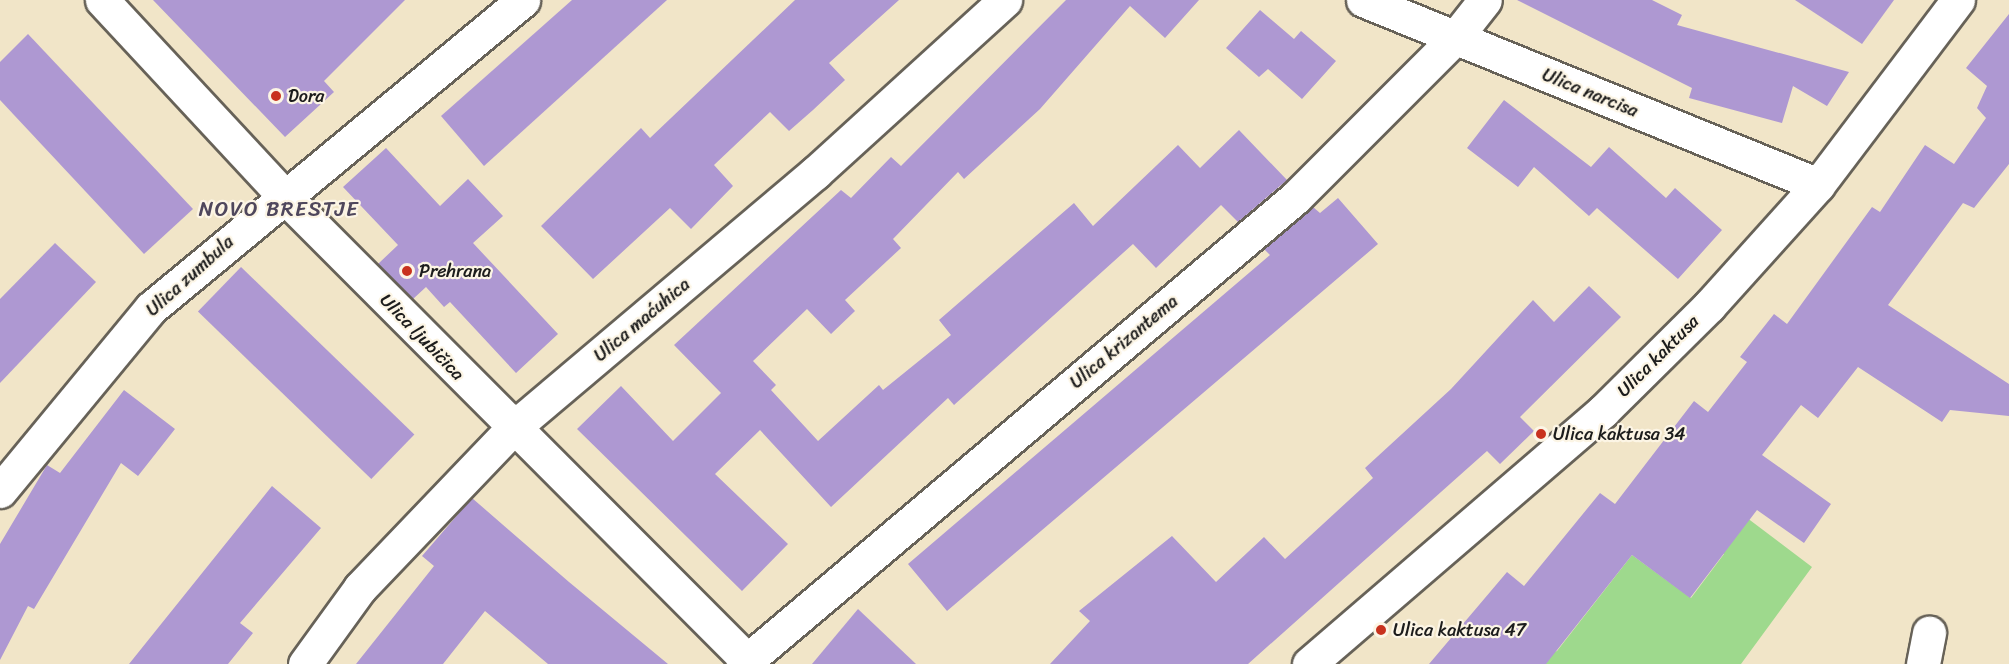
<!DOCTYPE html>
<meta charset="utf-8">
<style>
body{margin:0}
#map{position:relative;width:2009px;height:664px;overflow:hidden;background:#f1e5c8;font-family:Sriracha,sans-serif}
div>[style]{position:absolute}
[style*='--x']{left:calc(var(--x)*1px);top:calc(var(--y)*1px);width:calc(var(--w)*1px);rotate:calc(var(--a)*1deg)}
.green>*{inset:0;background:#9ed98d}
.building>*{inset:0;background:#ae98d2;transform-origin:0 0}
.roads{filter:drop-shadow(2px 0 #676258) drop-shadow(-2px 0 #676258) drop-shadow(0 2px #676258) drop-shadow(0 -2px #676258)}
.minor>*{height:33px;margin:-16.5px;padding:0 16.5px;transform-origin:16.5px;border-radius:16.5px;background:#fff}
.dots>*{width:16px;height:16px;translate:-50% -50%;box-sizing:border-box;border:3px solid #fcf5e5;border-radius:50%}
span{translate:-50% -50%;white-space:nowrap;text-align:center;line-height:1.15;-webkit-text-stroke:4.5px #fcf5e5;paint-order:stroke}
.street-label{font-size:18px;color:#1c1c1c}
.poi-label{font-size:18px;color:#1c1c1c}
.left{translate:0 -50%;text-align:left}
.quarter-label{font-size:21px;color:#4f475c;letter-spacing:1.5px}
</style>
<div id="map">
<div class="green">
<i style="clip-path:polygon(1722px 499px,1812px 567px,1741px 664px,1519px 664px,1557px 651px,1632px 555px,1691px 598px,1724px 554px,1682px 523px)"></i>
</div>
<div class="building">
<i style="clip-path:polygon(153px 0,405px 0,324px 81px,334px 92px,285px 137px)"></i>
<i style="clip-path:polygon(572px 0,667px 0,484px 166px,441px 116px)"></i>
<i style="clip-path:polygon(795px 0,899px 0,829px 63px,845px 80px,813px 110px,789px 131px,770px 112px,714px 165px,733px 186px,691px 229px,670px 208px,593px 279px,541px 226px,641px 128px,650px 138px)"></i>
<i style="clip-path:polygon(1066px 0,1199px 0,1165px 38px,1130px 6px,1040px 109px,964px 179px,958px 172px,893px 239px,901px 248px,845px 300px,855px 311px,831px 334px,807px 309px,753px 361px,776px 385px,771px 390px,818px 441px,879px 385px,883px 390px,951px 335px,939px 320px,1074px 203px,1093px 226px,1178px 145px,1200px 168px,1239px 130px,1287px 180px,1238px 222px,1221px 205px,1156px 268px,1133px 244px,954px 405px,948px 398px,831px 507px,760px 430px,715px 474px,788px 544px,742px 591px,577px 429px,621px 386px,673px 441px,721px 393px,674px 345px,841px 190px,851px 198px,891px 157px,901px 166px)"></i>
<i style="clip-path:polygon(1517px 0,1652px 0,1682px 15px,1677px 25px,1849px 72px,1827px 106px,1793px 86px,1782px 123px,1689px 98px,1692px 88px)"></i>
<i style="clip-path:polygon(1795px 0,1894px 0,1862px 44px)"></i>
<i style="clip-path:polygon(1260px 10px,1294px 39px,1301px 31px,1336px 61px,1302px 99px,1268px 69px,1259px 77px,1226px 48px)"></i>
<i style="clip-path:polygon(2009px 14px,2009px 164px,1974px 208px,1963px 203px,1888px 305px,2009px 384px,2009px 416px,1950px 410px,1942px 422px,1858px 367px,1818px 418px,1801px 405px,1762px 455px,1831px 504px,1804px 543px,1757px 510px,1690px 598px,1632px 555px,1546px 664px,1429px 664px,1507px 572px,1524px 586px,1600px 493px,1615px 504px,1694px 401px,1708px 412px,1747px 362px,1740px 357px,1774px 314px,1787px 324px,1872px 207px,1880px 212px,1925px 145px,1954px 164px,1986px 118px,1977px 108px,1987px 86px,1966px 68px)"></i>
<i style="clip-path:polygon(28px 34px,193px 209px,144px 254px,0 100px,0 62px)"></i>
<i style="clip-path:polygon(1504px 100px,1591px 167px,1609px 147px,1666px 198px,1675px 188px,1722px 230px,1678px 279px,1597px 208px,1589px 216px,1534px 167px,1518px 187px,1467px 148px)"></i>
<i style="clip-path:polygon(386px 148px,440px 206px,468px 179px,503px 216px,473px 243px,558px 334px,516px 373px,450px 302px,444px 307px,426px 287px,413px 299px,378px 264px,398px 245px,343px 187px)"></i>
<i style="clip-path:polygon(1338px 198px,1378px 244px,947px 611px,908px 564px,1270px 255px,1264px 249px,1313px 207px,1320px 213px)"></i>
<i style="clip-path:polygon(55px 243px,96px 282px,0 383px,0 299px)"></i>
<i style="left:241px;top:267px;width:241px;height:62px;rotate:44deg"></i>
<i style="clip-path:polygon(1589px 286px,1621px 317px,1520px 417px,1534px 431px,1500px 464px,1487px 451px,1248px 664px,1050px 664px,1090px 621px,1079px 611px,1172px 536px,1216px 582px,1264px 537px,1285px 559px,1373px 478px,1365px 468px,1451px 389px,1533px 300px,1554px 322px)"></i>
<i style="clip-path:polygon(124px 390px,175px 429px,138px 476px,121px 463px,34px 609px,28px 606px,0 660px,0 544px,47px 465px,60px 473px)"></i>
<i style="clip-path:polygon(272px 486px,321px 528px,240px 623px,253px 633px,228px 664px,129px 664px)"></i>
<i style="clip-path:polygon(472px 498px,569px 582px,668px 664px,548px 664px,485px 611px,443px 664px,356px 664px,434px 566px,422px 556px)"></i>
<i style="clip-path:polygon(858px 609px,916px 664px,812px 664px)"></i>
</div>
<div class="roads">
<div class="minor">
<i style="--x:102;--y:0;--w:266;--a:47.1"></i>
<i style="--x:283;--y:195;--w:663;--a:45.06"></i>
<i style="--x:1363;--y:0;--w:491;--a:22.1"></i>
<i style="--x:0;--y:491;--w:237;--a:-50.5"></i>
<i style="--x:151;--y:308;--w:483;--a:-39.6"></i>
<i style="--x:305;--y:664;--w:94;--a:-54.1"></i>
<i style="--x:360;--y:588;--w:220;--a:-46.3"></i>
<i style="--x:512;--y:429;--w:397;--a:-40.2"></i>
<i style="--x:815;--y:173;--w:257;--a:-42.3"></i>
<i style="--x:743;--y:664;--w:722;--a:-40.17"></i>
<i style="--x:1295;--y:198;--w:226;--a:-45"></i>
<i style="--x:1455;--y:38;--w:48;--a:-51.7"></i>
<i style="--x:1309;--y:664;--w:388;--a:-40.7"></i>
<i style="--x:1603;--y:411;--w:149;--a:-44.7"></i>
<i style="--x:1709;--y:306;--w:163;--a:-48"></i>
<i style="--x:1818;--y:185;--w:232;--a:-52.9"></i>
<i style="--x:1923;--y:664;--w:32;--a:-79"></i>
</div>
</div>
<div class="dots">
<i style="left:276px;top:96px;background:#c8321e"></i>
<i style="left:407px;top:271px;background:#c8321e"></i>
<i style="left:1541px;top:434px;background:#c8321e"></i>
<i style="left:1381px;top:630px;background:#c8321e"></i>
</div>
<div class="street-label">
<span style="left:1590px;top:93px;rotate:22deg">Ulica narcisa</span>
<span style="left:190px;top:276px;rotate:-42deg">Ulica zumbula</span>
<span style="left:642px;top:320px;rotate:-40deg">Ulica maćuhica</span>
<span style="left:422px;top:337px;rotate:46deg">Ulica ljubičica</span>
<span style="left:1124px;top:342px;rotate:-40deg">Ulica krizantema</span>
<span style="left:1658px;top:356px;rotate:-45deg">Ulica kaktusa</span>
</div>
<div class="poi-label">
<span class="left" style="left:288px;top:96px">Dora</span>
<span class="left" style="left:419px;top:271px">Prehrana</span>
<span class="left" style="left:1553px;top:434px">Ulica kaktusa 34</span>
<span class="left" style="left:1393px;top:630px">Ulica kaktusa 47</span>
</div>
<div class="quarter-label">
<span style="left:279px;top:209px">NOVO BRESTJE</span>
</div>
</div>
